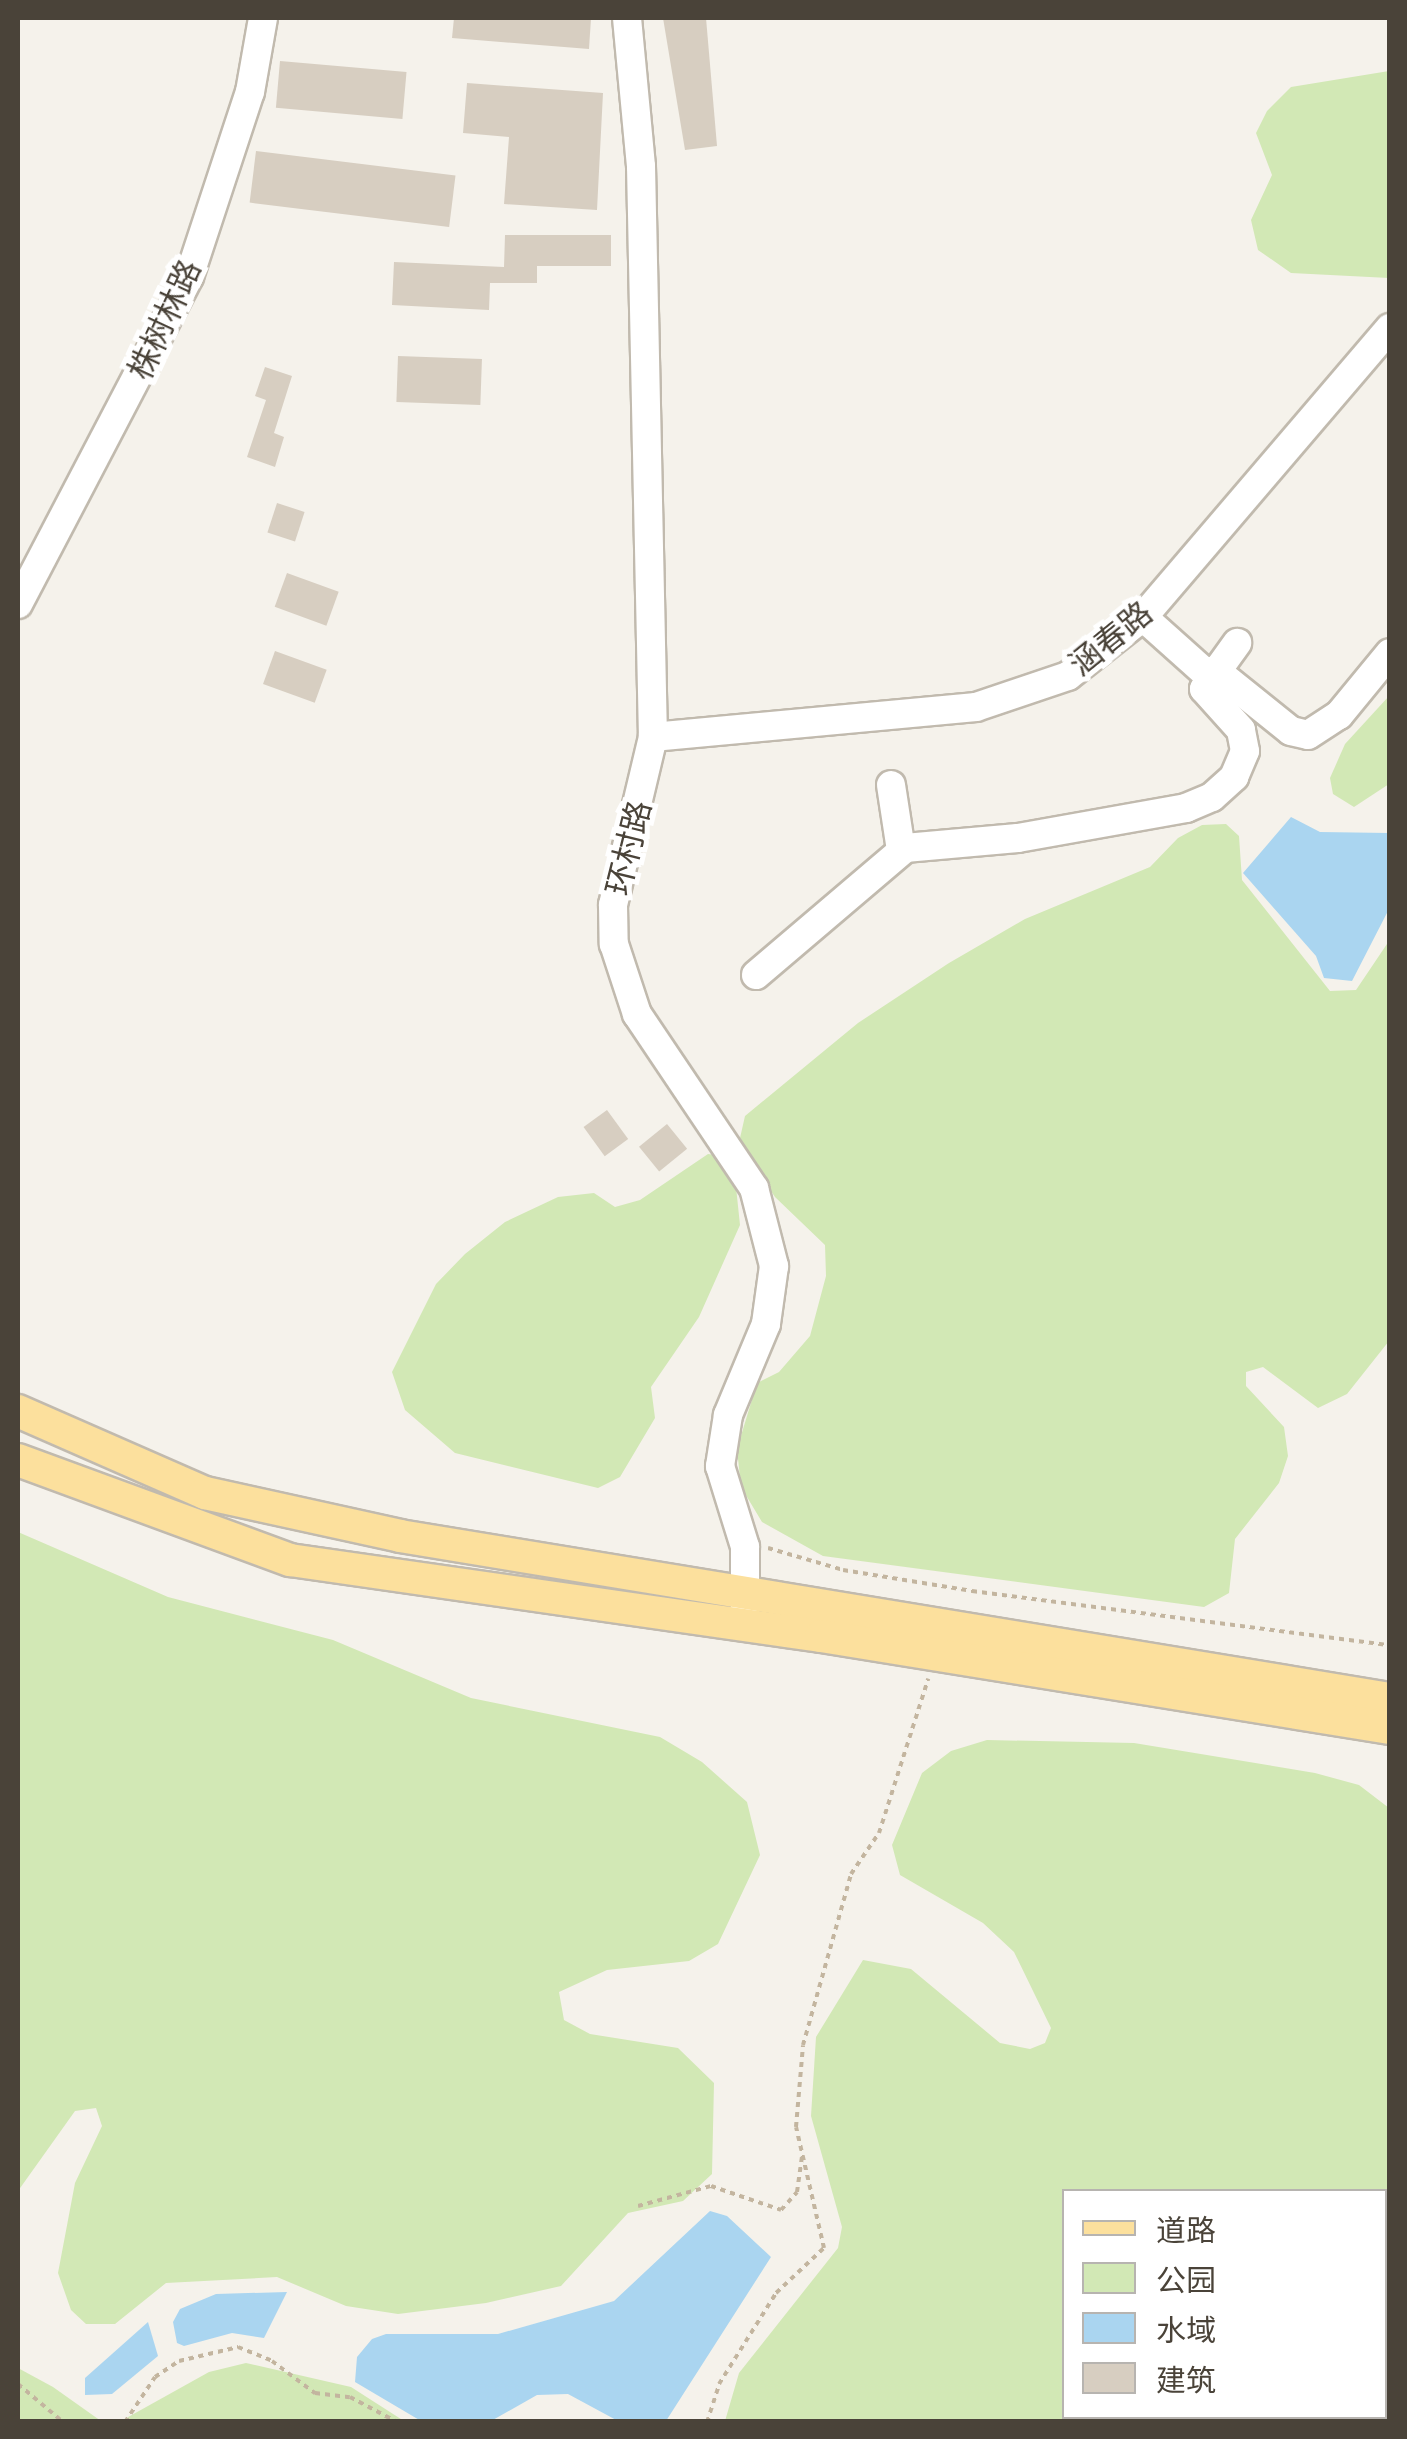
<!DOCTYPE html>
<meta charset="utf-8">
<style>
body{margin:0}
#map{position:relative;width:1407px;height:2439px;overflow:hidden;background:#f5f2eb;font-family:Arial,"Noto Sans SC",sans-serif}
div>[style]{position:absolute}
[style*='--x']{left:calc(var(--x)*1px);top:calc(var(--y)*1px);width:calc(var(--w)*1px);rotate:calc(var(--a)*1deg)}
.green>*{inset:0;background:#d2e8b5}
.water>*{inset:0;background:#aad5f0}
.building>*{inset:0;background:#d7cec1;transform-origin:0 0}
.path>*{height:4px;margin-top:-2px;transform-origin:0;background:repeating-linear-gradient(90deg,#c3b59f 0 5px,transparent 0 10px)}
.roads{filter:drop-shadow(2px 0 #c1baae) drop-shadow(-2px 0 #c1baae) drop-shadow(0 2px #c1baae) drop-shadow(0 -2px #c1baae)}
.minor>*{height:28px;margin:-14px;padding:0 14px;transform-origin:14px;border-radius:14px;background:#fff}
.major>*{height:32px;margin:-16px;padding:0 16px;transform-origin:16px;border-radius:16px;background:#fce09d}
span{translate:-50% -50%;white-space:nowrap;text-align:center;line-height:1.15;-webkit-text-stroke:10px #fff;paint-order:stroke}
.street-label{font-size:32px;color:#4a4339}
.frame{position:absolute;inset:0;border:20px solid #4a4339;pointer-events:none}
.legend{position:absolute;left:1062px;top:2189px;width:325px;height:230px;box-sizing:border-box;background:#fff;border:2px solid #b7b4b0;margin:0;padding:12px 18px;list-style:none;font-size:30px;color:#4a4339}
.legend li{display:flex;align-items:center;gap:20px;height:50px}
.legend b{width:50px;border:2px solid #b7b4b0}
</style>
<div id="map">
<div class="green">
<i style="clip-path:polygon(1389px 71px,1389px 278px,1291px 273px,1258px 250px,1251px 220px,1272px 175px,1256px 133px,1267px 111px,1291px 87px)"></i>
<i style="clip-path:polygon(1389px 696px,1389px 784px,1354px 807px,1333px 794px,1330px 778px,1345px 744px)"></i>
<i style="clip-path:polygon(1226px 824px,1239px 836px,1242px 880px,1330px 991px,1356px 990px,1389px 941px,1389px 1341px,1347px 1394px,1318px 1408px,1263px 1367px,1246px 1372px,1246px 1386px,1284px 1427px,1288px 1456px,1279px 1483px,1235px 1539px,1229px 1593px,1204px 1607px,823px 1556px,762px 1522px,741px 1487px,737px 1449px,757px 1383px,779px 1372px,810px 1336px,826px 1276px,825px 1245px,775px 1197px,747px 1155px,740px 1138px,745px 1116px,858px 1023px,949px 963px,1025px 919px,1150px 867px,1178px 838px,1202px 825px)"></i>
<i style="clip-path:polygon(708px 1154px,716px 1155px,736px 1187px,740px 1225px,699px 1317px,651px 1387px,655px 1418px,620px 1477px,598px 1488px,455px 1453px,405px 1410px,392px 1372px,436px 1284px,465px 1254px,505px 1222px,558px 1197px,594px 1193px,615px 1207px,640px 1200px)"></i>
<i style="clip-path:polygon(18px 1532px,168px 1597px,333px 1640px,471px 1698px,660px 1737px,702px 1762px,747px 1802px,760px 1855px,718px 1944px,689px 1961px,607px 1970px,559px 1992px,564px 2020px,590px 2034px,678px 2048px,714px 2083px,712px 2174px,683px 2201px,628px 2213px,561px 2286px,486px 2303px,398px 2314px,346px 2306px,277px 2277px,166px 2283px,115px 2324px,86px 2324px,71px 2310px,58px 2273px,75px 2183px,102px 2126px,96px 2108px,75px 2111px,18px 2191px)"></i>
<i style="clip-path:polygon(evenodd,987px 1740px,1134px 1743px,1315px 1773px,1359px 1785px,1389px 1808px,1389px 2421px,725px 2421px,739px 2373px,838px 2248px,842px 2227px,811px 2116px,816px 2037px,863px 1960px,911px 1969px,1000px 2043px,1030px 2049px,1045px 2043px,1051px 2028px,1014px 1952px,983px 1923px,900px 1875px,892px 1845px,922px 1773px,951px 1751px,987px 1740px,1064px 2192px,1384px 2192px,1384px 2416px,1064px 2416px,1064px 2192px)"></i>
<i style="clip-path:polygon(246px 2363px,351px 2387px,404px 2421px,121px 2421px,209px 2372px)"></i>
<i style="clip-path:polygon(18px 2368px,53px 2387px,101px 2421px,18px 2421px)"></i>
</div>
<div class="water">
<i style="clip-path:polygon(1291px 817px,1320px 832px,1389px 833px,1389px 909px,1352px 981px,1324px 978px,1316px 956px,1243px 873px)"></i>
<i style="clip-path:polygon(710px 2211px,727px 2216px,771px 2257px,666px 2421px,618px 2421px,568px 2394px,537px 2395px,491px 2421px,421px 2421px,355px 2382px,357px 2357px,372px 2339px,386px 2334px,498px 2334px,614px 2301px)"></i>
<i style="clip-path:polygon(287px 2292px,264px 2338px,232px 2333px,184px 2346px,177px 2343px,173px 2322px,180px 2309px,216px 2294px)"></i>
<i style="clip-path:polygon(148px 2322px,158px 2356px,112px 2394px,85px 2395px,85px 2378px)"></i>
</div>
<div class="building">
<i style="clip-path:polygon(454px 18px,591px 18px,589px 49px,452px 38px)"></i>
<i style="clip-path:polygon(663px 18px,706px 18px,717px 146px,685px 150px)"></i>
<i style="left:280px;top:61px;width:127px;height:47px;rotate:5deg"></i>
<i style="clip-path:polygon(467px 83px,603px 93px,597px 210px,504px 204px,509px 137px,463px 133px)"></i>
<i style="left:256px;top:151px;width:201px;height:52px;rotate:7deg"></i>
<i style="clip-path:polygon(505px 235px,611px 235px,611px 266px,537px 266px,537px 283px,490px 283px,489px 310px,392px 305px,394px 262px,504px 267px)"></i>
<i style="left:398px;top:356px;width:84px;height:46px;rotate:2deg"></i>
<i style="clip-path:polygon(265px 367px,292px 376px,274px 433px,284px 437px,275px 467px,247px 457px,266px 400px,255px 396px)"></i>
<i style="left:277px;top:503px;width:29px;height:31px;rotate:18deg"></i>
<i style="left:287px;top:573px;width:55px;height:36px;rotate:20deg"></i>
<i style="left:275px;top:651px;width:55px;height:35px;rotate:20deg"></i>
<i style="left:607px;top:1110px;width:36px;height:29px;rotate:54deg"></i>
<i style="left:667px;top:1124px;width:32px;height:36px;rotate:51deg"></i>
</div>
<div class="path">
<i style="--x:768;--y:1548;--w:78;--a:16.3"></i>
<i style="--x:843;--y:1570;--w:131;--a:9.2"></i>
<i style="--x:972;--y:1591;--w:421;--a:7.4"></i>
<i style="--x:638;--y:2206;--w:76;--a:-15.3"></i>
<i style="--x:711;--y:2186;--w:74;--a:18.9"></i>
<i style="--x:781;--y:2210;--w:24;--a:-48"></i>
<i style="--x:797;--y:2192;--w:36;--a:-82"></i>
<i style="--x:18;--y:2384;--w:59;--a:40.2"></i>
<i style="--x:125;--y:2422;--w:54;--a:-56.3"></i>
<i style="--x:155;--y:2377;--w:29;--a:-34"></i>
<i style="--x:179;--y:2361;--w:61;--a:-13.3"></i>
<i style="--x:238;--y:2347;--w:37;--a:22"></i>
<i style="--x:272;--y:2361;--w:54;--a:36.7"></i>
<i style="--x:315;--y:2393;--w:35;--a:7"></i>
<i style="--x:350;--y:2397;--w:53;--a:28"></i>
<i style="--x:526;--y:2422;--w:57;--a:0"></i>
<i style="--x:707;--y:2422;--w:40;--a:-72"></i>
<i style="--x:719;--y:2384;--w:107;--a:-57.9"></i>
<i style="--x:776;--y:2293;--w:66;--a:-43.2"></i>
<i style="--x:824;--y:2248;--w:124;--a:-103"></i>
<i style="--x:796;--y:2127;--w:82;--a:-85.1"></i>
<i style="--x:803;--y:2045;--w:178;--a:-74.3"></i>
<i style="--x:851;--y:1874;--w:50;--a:-55.7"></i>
<i style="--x:879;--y:1833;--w:162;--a:-72.3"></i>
</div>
<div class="roads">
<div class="minor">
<i style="--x:627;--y:18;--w:149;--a:84.6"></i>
<i style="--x:641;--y:166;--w:571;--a:88.8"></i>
<i style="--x:653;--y:737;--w:173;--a:103.4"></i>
<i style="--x:613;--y:905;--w:39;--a:89"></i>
<i style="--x:614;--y:944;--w:74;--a:71.8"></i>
<i style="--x:637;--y:1014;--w:210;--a:56.1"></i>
<i style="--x:754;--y:1188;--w:81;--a:75.6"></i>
<i style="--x:774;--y:1266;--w:59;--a:97.9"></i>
<i style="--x:766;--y:1324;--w:99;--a:112.7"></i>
<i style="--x:728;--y:1415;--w:52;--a:98.9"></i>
<i style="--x:720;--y:1466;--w:85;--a:72.8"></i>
<i style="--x:745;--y:1547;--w:68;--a:90"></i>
<i style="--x:18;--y:604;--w:369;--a:-62.4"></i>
<i style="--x:189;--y:277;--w:195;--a:-71.8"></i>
<i style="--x:250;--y:92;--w:75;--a:-80"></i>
<i style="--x:1143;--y:617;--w:90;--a:41.8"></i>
<i style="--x:1215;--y:670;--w:97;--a:38.8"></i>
<i style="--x:1291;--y:731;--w:17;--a:13"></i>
<i style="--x:1308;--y:735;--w:37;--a:-33"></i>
<i style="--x:1339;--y:715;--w:80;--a:-50.6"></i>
<i style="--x:653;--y:737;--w:324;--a:-5.3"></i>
<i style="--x:976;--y:707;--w:97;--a:-18.6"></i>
<i style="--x:1068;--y:676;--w:95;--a:-38.2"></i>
<i style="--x:1143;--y:617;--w:380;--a:-49.5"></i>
<i style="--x:891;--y:785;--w:66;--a:81.3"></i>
<i style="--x:756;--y:975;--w:196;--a:-40.4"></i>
<i style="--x:905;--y:848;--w:113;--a:-5.1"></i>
<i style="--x:1018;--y:838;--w:171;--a:-10.1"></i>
<i style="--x:1186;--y:808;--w:28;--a:-23"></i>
<i style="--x:1212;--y:797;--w:30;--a:-42"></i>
<i style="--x:1234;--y:777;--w:28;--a:-67"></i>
<i style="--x:1245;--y:751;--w:21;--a:-101"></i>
<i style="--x:1241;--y:730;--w:55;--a:-132.1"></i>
<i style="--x:1204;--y:689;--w:57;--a:-54.3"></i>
</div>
<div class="major">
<i style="--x:18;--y:1411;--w:204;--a:23.7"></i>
<i style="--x:205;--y:1493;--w:200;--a:12.4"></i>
<i style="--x:400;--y:1536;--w:1003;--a:9.35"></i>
<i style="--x:18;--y:1460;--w:290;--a:20.2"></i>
<i style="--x:290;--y:1560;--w:536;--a:8.15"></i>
<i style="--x:821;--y:1636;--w:576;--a:9.18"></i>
</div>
</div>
<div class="street-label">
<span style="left:165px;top:320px;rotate:-65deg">株树林路</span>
<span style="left:1111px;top:639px;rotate:-39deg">涵春路</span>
<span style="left:629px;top:848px;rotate:-76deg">环村路</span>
</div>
<div class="frame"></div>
<ul class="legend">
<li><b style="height:12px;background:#fce09d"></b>道路</li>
<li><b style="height:28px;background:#d2e8b5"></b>公园</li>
<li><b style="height:28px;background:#aad5f0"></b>水域</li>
<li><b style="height:28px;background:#d7cec1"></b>建筑</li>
</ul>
</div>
